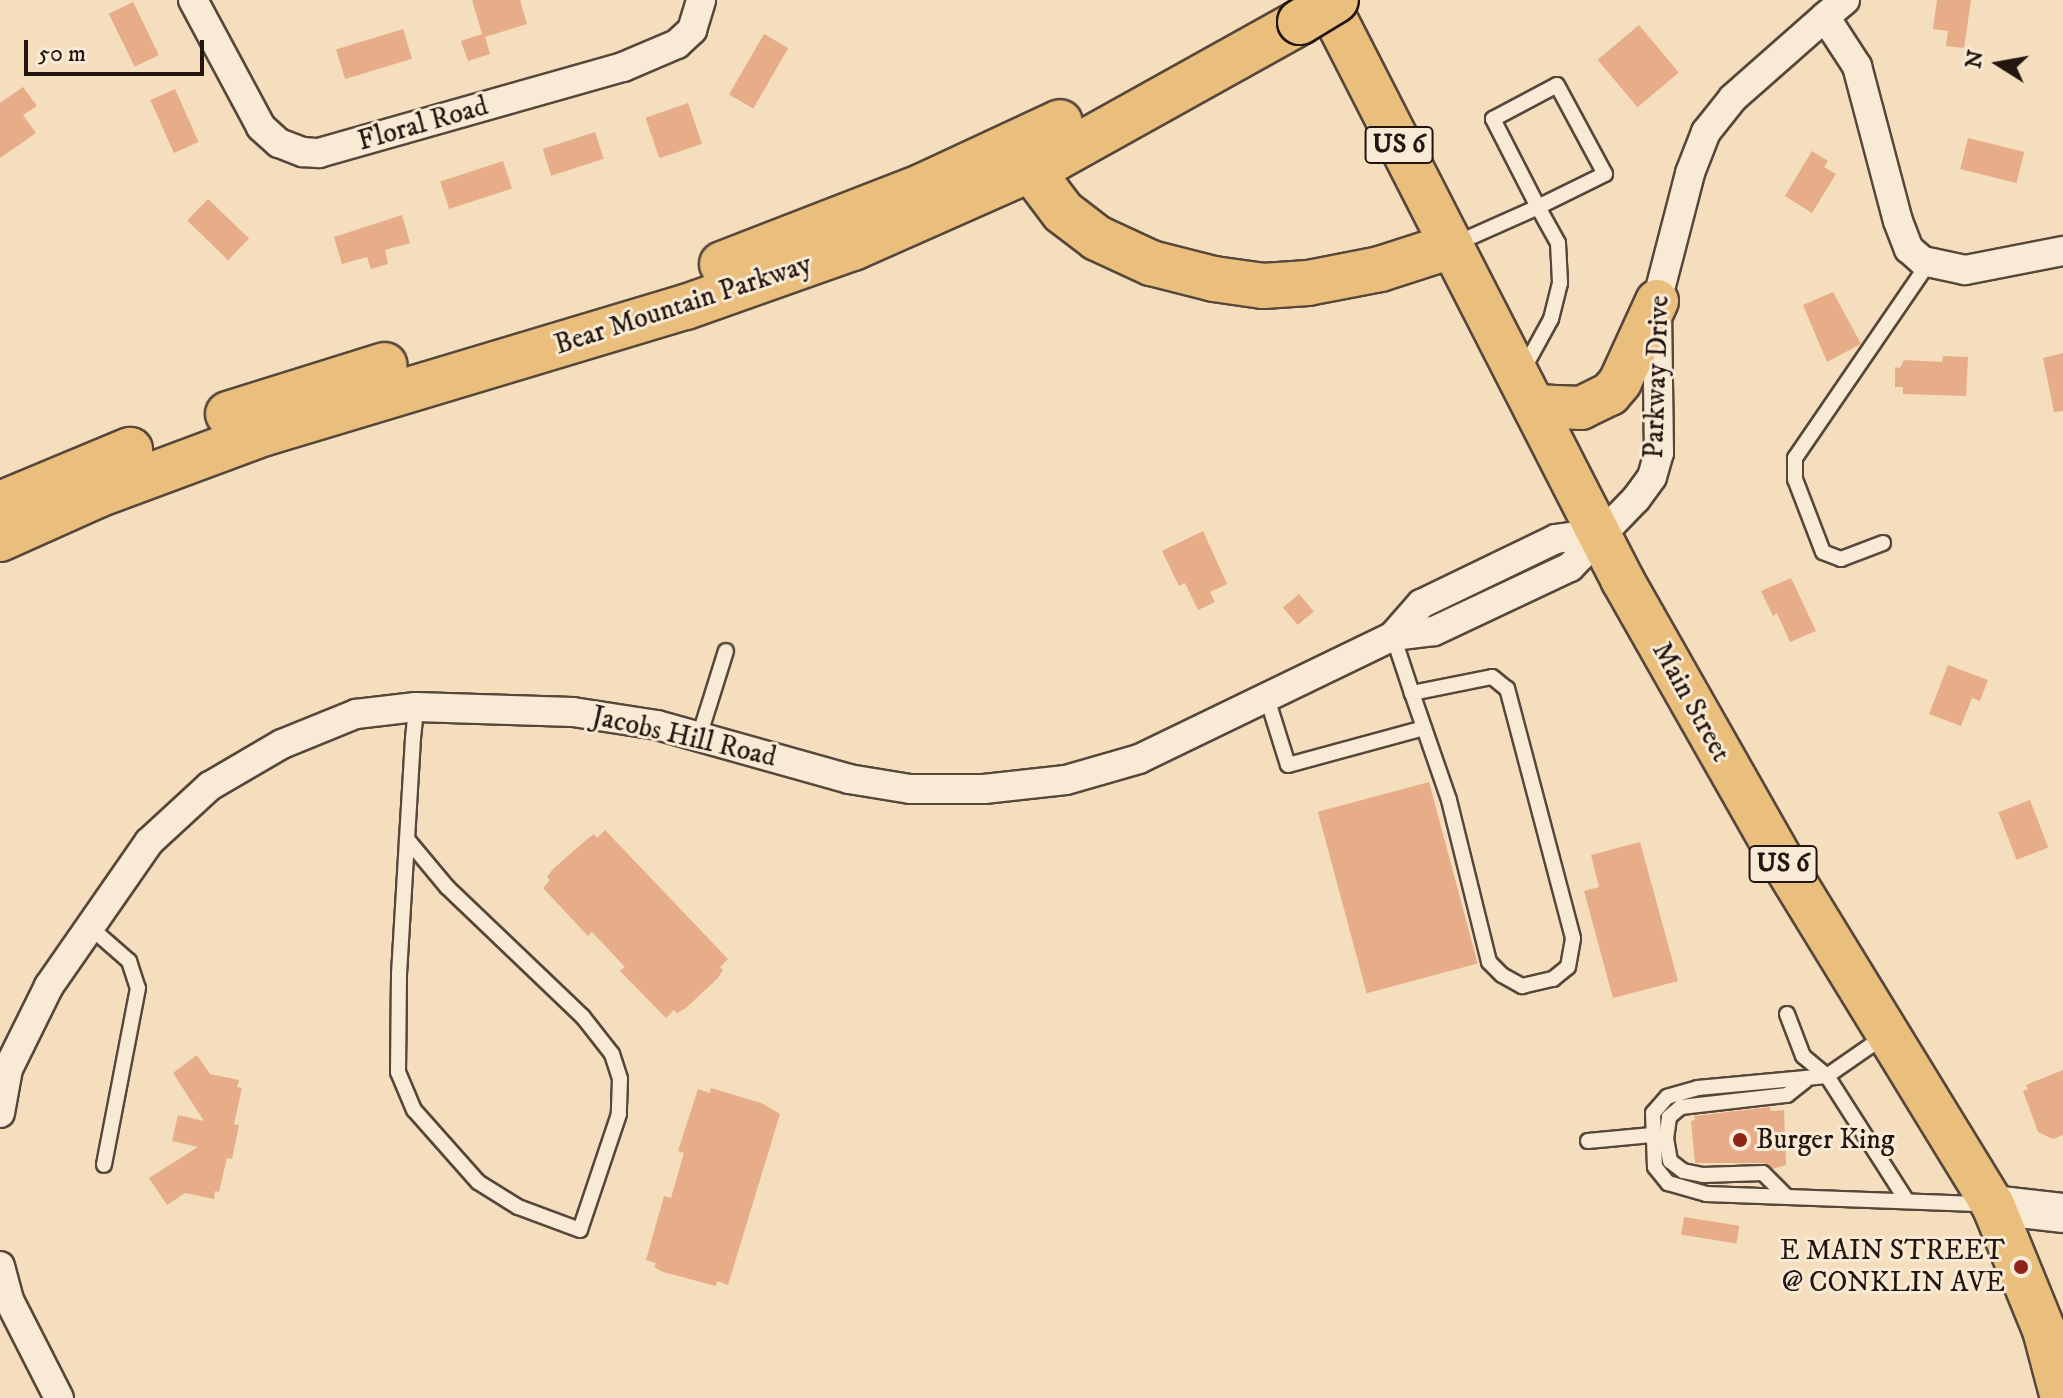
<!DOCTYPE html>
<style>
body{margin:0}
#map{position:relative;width:2063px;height:1398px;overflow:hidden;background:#f4debd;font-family:"IM FELL DW Pica",serif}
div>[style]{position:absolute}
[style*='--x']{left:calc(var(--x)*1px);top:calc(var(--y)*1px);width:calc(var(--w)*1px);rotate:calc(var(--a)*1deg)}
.building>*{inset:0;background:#e7ad88;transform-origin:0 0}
.roads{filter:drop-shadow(2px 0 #57473b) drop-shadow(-2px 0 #57473b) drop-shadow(0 2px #57473b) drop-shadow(0 -2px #57473b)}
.lane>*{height:14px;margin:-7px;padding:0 7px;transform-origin:7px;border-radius:7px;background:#f8ead4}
.street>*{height:28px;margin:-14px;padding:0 14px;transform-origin:14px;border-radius:14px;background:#f8ead4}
.secondary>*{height:38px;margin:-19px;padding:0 19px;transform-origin:19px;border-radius:19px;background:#f8ead4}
.primary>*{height:42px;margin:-21px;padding:0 21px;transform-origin:21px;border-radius:21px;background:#eabf7e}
.highway>*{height:44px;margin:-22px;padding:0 22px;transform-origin:22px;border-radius:22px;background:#eabf7e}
.bridges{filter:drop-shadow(2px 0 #231510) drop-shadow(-2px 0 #231510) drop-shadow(0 2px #231510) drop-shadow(0 -2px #231510)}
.highway-bridge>*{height:44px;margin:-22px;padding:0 22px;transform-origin:22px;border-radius:22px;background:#eabf7e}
.dots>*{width:22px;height:22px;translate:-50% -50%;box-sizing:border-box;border:4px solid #f8ead4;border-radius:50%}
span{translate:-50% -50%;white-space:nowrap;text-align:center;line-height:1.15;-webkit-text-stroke:6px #f8ead4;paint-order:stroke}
.shield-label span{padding:2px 6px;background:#f8ead4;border:2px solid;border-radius:6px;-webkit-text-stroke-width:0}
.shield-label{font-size:26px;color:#231510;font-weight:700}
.street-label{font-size:28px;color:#231510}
.poi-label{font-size:28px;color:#231510}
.left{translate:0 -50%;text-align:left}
.right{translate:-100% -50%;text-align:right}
.north{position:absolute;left:1959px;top:24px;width:80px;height:80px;-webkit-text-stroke:6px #f8ead4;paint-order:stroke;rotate:281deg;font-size:22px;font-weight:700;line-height:32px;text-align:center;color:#231510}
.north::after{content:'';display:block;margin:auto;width:28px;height:36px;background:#231510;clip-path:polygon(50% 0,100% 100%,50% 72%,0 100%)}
.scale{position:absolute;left:24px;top:40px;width:180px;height:36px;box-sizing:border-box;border:4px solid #231510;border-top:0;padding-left:10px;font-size:24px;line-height:28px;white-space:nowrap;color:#231510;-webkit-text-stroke:6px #f8ead4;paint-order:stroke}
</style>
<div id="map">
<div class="building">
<i style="clip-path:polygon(472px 0,520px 0,527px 24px,485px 37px,490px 54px,468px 61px,461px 41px,482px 34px)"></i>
<i style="clip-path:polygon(1937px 0,1971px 0,1964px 48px,1946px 46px,1948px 31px,1933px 29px)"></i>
<i style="left:133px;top:2px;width:59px;height:27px;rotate:64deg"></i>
<i style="left:1639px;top:25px;width:62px;height:54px;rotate:50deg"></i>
<i style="left:403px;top:29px;width:31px;height:70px;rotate:73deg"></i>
<i style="left:764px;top:34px;width:28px;height:70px;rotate:30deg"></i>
<i style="clip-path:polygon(23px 87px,37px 106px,23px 115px,36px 133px,0 158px,0 103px)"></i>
<i style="left:175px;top:89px;width:58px;height:27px;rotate:66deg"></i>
<i style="left:688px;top:103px;width:43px;height:45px;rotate:71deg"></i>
<i style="left:595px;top:132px;width:28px;height:55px;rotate:72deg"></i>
<i style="left:1968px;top:138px;width:58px;height:32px;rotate:14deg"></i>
<i style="clip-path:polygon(1812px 151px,1828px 161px,1824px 167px,1836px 174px,1812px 213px,1785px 196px)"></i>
<i style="left:503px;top:161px;width:29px;height:66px;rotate:72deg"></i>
<i style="left:208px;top:199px;width:57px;height:30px;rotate:44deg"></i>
<i style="clip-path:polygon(402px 215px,410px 243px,385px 250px,388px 264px,371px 269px,367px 257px,342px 264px,334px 237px)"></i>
<i style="clip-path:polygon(1833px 292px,1861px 344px,1827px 362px,1803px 305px)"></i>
<i style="clip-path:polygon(2063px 353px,2063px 411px,2054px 412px,2043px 358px)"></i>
<i style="clip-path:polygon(1943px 356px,1968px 357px,1966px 396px,1903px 394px,1903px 387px,1895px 387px,1895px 367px,1900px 368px,1904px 360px,1942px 362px)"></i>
<i style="clip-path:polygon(1203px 531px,1227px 584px,1210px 592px,1215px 602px,1198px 610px,1185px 583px,1179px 586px,1162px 551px)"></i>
<i style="clip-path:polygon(1791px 578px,1816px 631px,1790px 642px,1777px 613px,1773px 616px,1761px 591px)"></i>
<i style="left:1299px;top:594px;width:23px;height:21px;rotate:50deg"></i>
<i style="clip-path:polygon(1948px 665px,1988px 680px,1980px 701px,1972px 698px,1961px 726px,1929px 714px)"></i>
<i style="left:1429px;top:782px;width:188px;height:115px;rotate:75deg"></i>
<i style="left:2030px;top:800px;width:51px;height:34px;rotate:69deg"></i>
<i style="clip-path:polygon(605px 830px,728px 959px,720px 967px,723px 970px,717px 979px,686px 1008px,677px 1013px,674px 1010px,666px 1018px,620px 971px,625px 967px,592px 932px,588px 936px,543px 888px,550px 880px,547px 877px,553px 869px,586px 840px,594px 834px,597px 838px)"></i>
<i style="clip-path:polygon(1640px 842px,1678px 981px,1613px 998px,1584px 891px,1599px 887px,1591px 855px)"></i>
<i style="clip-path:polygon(197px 1055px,210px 1074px,239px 1080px,237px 1087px,242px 1088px,234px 1124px,239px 1125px,232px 1159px,227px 1158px,219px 1192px,215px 1191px,214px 1199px,185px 1193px,167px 1205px,149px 1178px,198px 1147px,172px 1141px,178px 1115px,204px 1121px,173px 1073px)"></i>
<i style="clip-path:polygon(2063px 1070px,2063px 1135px,2053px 1139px,2038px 1132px,2023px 1091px,2028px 1089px,2026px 1085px)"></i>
<i style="clip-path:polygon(711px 1088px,761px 1103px,780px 1114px,728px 1285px,717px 1281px,716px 1286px,663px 1272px,654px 1267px,656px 1263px,646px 1260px,664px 1196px,671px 1198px,684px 1153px,678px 1151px,698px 1089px,710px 1093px)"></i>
<i style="clip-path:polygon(1770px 1107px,1771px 1111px,1784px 1110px,1786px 1165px,1773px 1169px,1763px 1163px,1695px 1163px,1691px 1121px,1695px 1120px,1694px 1116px)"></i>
<i style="left:1684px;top:1217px;width:56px;height:18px;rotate:9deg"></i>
</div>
<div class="roads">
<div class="lane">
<i style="--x:1557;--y:85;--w:101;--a:61.7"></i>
<i style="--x:1605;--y:174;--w:75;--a:153.8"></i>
<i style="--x:1538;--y:207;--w:99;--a:-117.1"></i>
<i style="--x:1493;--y:119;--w:72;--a:-28"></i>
<i style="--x:1455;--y:244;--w:91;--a:-24"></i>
<i style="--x:1538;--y:207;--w:41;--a:60.9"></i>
<i style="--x:1558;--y:243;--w:40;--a:87.1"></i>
<i style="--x:1560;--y:283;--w:37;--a:104"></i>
<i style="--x:1551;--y:319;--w:58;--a:118.8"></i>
<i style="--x:1883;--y:543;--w:45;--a:159.1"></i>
<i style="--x:1841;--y:559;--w:19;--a:-159"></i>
<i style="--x:1823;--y:552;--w:78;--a:-111"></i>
<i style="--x:1795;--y:479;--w:21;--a:-90"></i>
<i style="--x:1795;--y:458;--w:237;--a:-55.6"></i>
<i style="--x:1393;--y:636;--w:60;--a:71.6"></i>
<i style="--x:1412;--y:693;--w:113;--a:70.9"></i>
<i style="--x:1449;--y:800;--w:167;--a:76.1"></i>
<i style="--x:1489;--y:962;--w:18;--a:45"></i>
<i style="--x:1502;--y:975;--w:23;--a:29"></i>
<i style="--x:1522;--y:986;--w:32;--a:-13"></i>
<i style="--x:1553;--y:979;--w:19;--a:-39"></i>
<i style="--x:1568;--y:967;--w:29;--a:-80"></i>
<i style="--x:1573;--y:938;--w:258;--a:-104.8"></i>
<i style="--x:1507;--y:689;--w:19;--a:-141"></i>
<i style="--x:1492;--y:677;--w:82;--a:168.7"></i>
<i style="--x:1267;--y:698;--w:70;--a:72.6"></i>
<i style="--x:1288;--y:765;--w:141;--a:-15.2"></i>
<i style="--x:699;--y:737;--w:90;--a:-72.6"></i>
<i style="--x:407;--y:839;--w:62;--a:50.2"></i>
<i style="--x:447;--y:887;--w:188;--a:43.7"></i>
<i style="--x:583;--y:1017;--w:47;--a:51.9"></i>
<i style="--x:612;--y:1054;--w:26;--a:72"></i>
<i style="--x:620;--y:1079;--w:35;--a:92"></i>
<i style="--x:619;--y:1114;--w:122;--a:108.6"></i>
<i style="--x:580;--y:1230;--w:66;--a:-159.6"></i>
<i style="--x:518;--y:1207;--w:47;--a:-148"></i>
<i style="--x:478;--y:1182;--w:96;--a:-131.6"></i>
<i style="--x:414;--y:1110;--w:41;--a:-112.8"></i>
<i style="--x:398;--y:1072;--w:98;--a:-89.4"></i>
<i style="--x:399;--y:974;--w:236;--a:-86.6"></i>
<i style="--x:413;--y:738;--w:31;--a:-84"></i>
<i style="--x:90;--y:927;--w:52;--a:41.1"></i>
<i style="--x:129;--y:961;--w:28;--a:72"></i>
<i style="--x:138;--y:988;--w:180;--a:100.9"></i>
<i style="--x:1787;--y:1014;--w:45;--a:69.1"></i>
<i style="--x:1803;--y:1056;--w:31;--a:40"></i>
<i style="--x:1827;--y:1076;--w:148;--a:57.4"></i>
<i style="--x:1886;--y:1035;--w:72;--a:145.2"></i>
<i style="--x:1827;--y:1076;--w:130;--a:174.7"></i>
<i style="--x:1698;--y:1088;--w:32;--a:164"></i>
<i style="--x:1667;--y:1097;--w:21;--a:131"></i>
<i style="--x:1653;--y:1113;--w:54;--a:87.9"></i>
<i style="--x:1655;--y:1167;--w:21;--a:51"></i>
<i style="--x:1668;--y:1183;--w:40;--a:16"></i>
<i style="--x:1706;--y:1194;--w:278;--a:2.1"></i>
<i style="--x:1588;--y:1141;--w:64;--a:-5.4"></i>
<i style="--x:1787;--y:1197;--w:34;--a:-135"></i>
<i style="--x:1763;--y:1173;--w:60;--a:178.1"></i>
<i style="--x:1703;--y:1175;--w:20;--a:-169"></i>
<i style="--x:1683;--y:1171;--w:16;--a:-142"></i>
<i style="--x:1670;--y:1161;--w:22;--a:-100"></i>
<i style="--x:1666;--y:1139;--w:22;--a:-82"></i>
<i style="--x:1669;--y:1117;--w:16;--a:-40"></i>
<i style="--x:1681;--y:1107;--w:107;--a:-6.5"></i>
<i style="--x:1787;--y:1095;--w:23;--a:-38"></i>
</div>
<div class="street">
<i style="--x:193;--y:0;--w:144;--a:61.8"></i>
<i style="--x:261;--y:127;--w:24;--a:42"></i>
<i style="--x:279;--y:143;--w:26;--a:21"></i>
<i style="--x:303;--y:152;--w:16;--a:4"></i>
<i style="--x:319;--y:153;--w:316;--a:-15.8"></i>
<i style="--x:623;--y:67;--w:59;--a:-23.1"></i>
<i style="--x:677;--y:44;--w:21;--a:-43"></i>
<i style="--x:692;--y:30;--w:31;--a:-73"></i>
<i style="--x:1845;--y:0;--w:26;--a:140"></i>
<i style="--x:1825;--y:17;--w:59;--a:56.9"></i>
<i style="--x:1857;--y:66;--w:160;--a:75.2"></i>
<i style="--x:1898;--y:221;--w:30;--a:69"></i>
<i style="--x:1909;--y:249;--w:18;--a:41"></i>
<i style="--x:1923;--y:261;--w:43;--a:12.1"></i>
<i style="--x:1965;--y:270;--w:100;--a:-11"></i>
<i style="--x:1393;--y:636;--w:43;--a:-48.8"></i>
<i style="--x:1421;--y:604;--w:150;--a:-25.7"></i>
<i style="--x:1556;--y:539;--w:43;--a:-7.9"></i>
<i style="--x:0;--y:1113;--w:45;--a:-79.7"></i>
<i style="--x:8;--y:1069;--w:93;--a:-63.7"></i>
<i style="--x:49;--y:986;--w:175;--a:-55.2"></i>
<i style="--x:149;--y:842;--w:83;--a:-42.6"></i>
<i style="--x:210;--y:786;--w:83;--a:-30.3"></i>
<i style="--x:282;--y:744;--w:80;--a:-22.1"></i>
<i style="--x:356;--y:714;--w:60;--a:-6.7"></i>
<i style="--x:416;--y:707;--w:157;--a:1.8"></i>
<i style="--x:573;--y:712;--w:85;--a:8.8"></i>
<i style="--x:657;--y:725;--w:199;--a:15.7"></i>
<i style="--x:849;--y:779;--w:62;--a:9.3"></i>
<i style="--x:910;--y:789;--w:74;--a:0"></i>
<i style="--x:984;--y:789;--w:82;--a:-6.3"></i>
<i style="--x:1066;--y:780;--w:76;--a:-16"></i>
<i style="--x:1139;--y:759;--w:282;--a:-25.8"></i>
<i style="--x:1393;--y:636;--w:41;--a:-7"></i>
<i style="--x:1434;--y:631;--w:150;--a:-25.2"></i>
<i style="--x:1570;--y:567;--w:95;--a:-45.9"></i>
<i style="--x:1636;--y:499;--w:27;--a:-54"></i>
<i style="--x:1652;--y:477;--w:25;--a:-74"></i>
<i style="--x:1659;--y:453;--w:152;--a:-90.8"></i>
<i style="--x:1657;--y:301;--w:132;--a:-75.5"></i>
<i style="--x:1690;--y:173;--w:44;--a:-68.7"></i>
<i style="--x:1706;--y:132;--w:43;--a:-51.5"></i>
<i style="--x:1733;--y:98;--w:123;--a:-41.4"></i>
<i style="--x:0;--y:1266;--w:35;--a:75"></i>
<i style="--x:9;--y:1300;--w:110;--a:63"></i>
</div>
<div class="secondary">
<i style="--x:1993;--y:1205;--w:70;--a:6.5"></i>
</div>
<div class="primary">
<i style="--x:1326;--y:0;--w:653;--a:62.92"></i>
<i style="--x:1623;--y:581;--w:328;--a:60.4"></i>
<i style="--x:1785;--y:866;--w:398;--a:58.5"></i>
<i style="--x:1993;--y:1205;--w:135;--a:67.8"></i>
<i style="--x:2044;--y:1330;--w:70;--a:75.2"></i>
<i style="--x:1534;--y:406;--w:47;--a:2.4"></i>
<i style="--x:1581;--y:408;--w:32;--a:-26"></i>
<i style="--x:1610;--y:394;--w:16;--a:-50"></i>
<i style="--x:1620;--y:382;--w:89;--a:-65.4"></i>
</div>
<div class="highway">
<i style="--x:1032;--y:171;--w:51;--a:52.9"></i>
<i style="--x:1063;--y:212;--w:43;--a:37.4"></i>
<i style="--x:1097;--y:238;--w:60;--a:24.8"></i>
<i style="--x:1151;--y:263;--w:65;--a:14.3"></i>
<i style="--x:1214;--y:279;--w:49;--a:8.1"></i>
<i style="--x:1263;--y:286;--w:45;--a:-3.8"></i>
<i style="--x:1308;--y:283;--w:73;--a:-11"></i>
<i style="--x:1380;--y:269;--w:75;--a:-17.9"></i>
<i style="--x:722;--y:264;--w:216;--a:-21.2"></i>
<i style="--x:923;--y:186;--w:151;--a:-25"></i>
<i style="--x:228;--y:414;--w:164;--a:-17.4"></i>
<i style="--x:0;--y:504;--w:141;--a:-22.6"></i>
<i style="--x:0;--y:539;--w:107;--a:-24.2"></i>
<i style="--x:98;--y:495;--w:178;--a:-20.4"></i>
<i style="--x:265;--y:433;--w:439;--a:-16.7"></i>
<i style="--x:686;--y:307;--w:177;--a:-19.5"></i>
<i style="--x:853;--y:248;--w:220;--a:-23.9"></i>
<i style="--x:1054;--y:159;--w:282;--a:-29.1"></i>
</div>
</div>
<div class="bridges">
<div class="highway-bridge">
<i style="--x:1300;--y:22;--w:42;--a:-31.4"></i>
</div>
</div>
<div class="dots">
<i style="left:1740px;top:1140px;background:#8f2418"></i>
<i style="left:2021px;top:1267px;background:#8f2418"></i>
</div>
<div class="shield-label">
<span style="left:1399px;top:145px">US 6</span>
<span style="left:1783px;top:864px">US 6</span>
</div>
<div class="street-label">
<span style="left:423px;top:124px;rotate:-16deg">Floral Road</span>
<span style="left:683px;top:305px;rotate:-18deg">Bear Mountain Parkway</span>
<span style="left:1657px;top:377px;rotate:-88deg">Parkway Drive</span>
<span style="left:1691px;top:702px;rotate:61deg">Main Street</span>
<span style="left:684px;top:737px;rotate:13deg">Jacobs Hill Road</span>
</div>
<div class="poi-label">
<span class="left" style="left:1756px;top:1140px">Burger King</span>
<span class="right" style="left:2005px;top:1267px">E MAIN STREET<br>@ CONKLIN AVE</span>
</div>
<div class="north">N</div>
<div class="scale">50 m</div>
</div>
